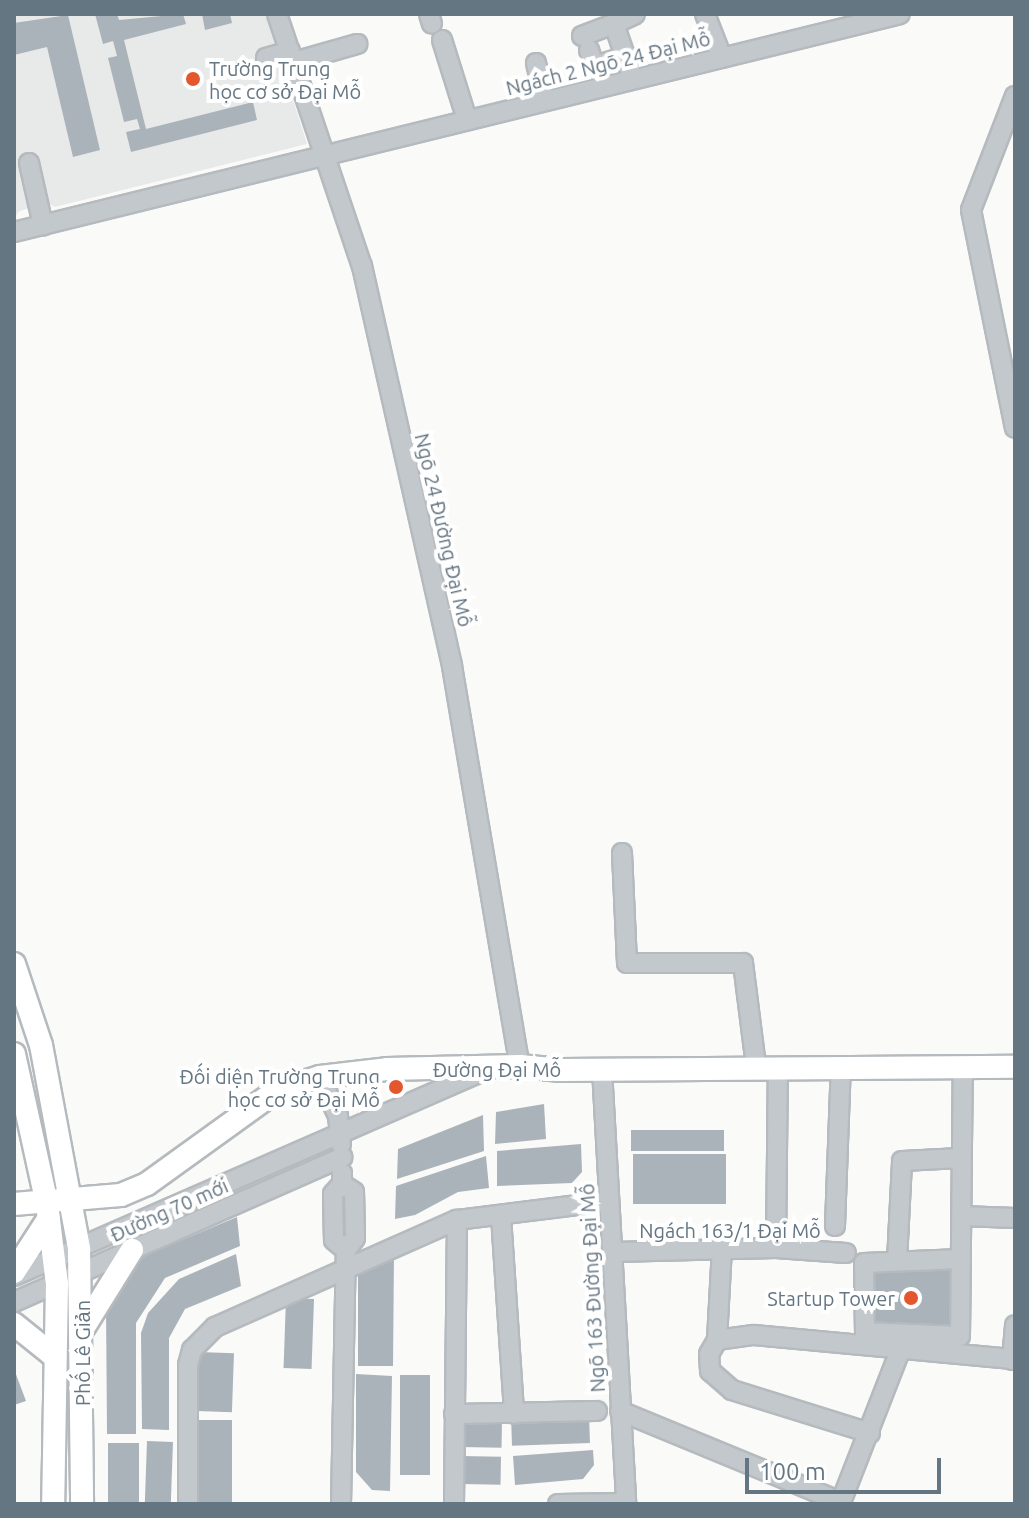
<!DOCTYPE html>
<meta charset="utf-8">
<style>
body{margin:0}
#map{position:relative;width:1029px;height:1518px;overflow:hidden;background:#fafaf8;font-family:Ubuntu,sans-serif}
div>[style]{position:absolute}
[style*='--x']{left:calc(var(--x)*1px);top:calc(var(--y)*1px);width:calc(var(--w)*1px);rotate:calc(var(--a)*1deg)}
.built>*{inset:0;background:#e8e9e9}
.building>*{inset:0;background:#aab3b9;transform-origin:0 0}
.roads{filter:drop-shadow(2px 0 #b5babe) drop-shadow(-2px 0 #b5babe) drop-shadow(0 2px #b5babe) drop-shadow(0 -2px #b5babe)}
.minor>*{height:18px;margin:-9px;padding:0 9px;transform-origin:9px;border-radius:9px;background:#c3c8cc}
.major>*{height:22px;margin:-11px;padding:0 11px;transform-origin:11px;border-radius:11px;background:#fff}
.dots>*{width:22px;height:22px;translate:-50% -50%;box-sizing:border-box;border:4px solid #fff;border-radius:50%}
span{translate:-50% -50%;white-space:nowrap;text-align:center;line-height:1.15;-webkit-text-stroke:8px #fff;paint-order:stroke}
.street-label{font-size:20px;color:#657683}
.poi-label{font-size:20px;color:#657683}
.left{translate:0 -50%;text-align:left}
.right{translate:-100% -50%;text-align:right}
.frame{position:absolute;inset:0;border:16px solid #657683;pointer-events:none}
.scale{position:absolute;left:745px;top:1458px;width:196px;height:36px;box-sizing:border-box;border:4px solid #657683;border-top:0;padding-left:10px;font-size:24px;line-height:28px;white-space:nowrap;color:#657683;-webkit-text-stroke:6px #fff;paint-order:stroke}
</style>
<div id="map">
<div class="built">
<i style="clip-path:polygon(14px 14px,266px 14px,307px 144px,55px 207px,45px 202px,18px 212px,14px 220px)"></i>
</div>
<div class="building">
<i style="clip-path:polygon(95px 14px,117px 14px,119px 20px,183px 14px,186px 24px,124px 40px,146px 129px,253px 102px,257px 120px,131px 152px,126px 132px,140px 129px,137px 119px,124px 122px,108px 58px,117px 56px,113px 41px,103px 44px)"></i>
<i style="clip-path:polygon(202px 14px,230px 14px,232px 23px,205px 30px)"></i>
<i style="clip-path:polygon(68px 15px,100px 150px,73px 157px,47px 47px,14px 55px,14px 23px)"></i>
<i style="clip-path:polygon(544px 1104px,546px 1139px,495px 1144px,496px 1112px)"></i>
<i style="clip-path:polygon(483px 1115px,484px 1151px,397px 1179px,398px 1149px)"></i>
<i style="left:724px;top:1130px;width:21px;height:93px;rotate:90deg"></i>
<i style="clip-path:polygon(581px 1144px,582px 1172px,572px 1183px,497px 1186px,497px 1151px)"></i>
<i style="left:726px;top:1154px;width:50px;height:93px;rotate:90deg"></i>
<i style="clip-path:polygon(486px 1156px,489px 1188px,458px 1192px,415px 1215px,395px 1219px,396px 1186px)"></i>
<i style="clip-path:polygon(237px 1217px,240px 1246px,165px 1278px,136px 1323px,136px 1434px,107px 1434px,106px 1307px,144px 1256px)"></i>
<i style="clip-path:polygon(394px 1252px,393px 1366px,358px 1366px,358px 1275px)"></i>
<i style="clip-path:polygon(236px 1254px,241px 1286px,185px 1309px,169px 1338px,169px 1430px,142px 1429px,141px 1333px,148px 1313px,179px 1279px)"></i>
<i style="left:953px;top:1266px;width:61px;height:85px;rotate:89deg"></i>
<i style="left:286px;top:1298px;width:28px;height:70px;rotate:2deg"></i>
<i style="left:199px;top:1352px;width:35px;height:59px;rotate:2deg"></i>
<i style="clip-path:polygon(14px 1369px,26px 1401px,14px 1405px)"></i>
<i style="clip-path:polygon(356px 1374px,392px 1376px,390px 1491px,372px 1490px,356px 1472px)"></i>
<i style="left:430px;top:1375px;width:100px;height:30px;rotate:90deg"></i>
<i style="left:589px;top:1415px;width:28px;height:78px;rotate:88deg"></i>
<i style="left:462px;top:1419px;width:40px;height:28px;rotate:1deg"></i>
<i style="left:197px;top:1420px;width:35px;height:84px"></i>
<i style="left:147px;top:1441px;width:26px;height:63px;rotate:2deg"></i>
<i style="left:139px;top:1443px;width:61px;height:31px;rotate:90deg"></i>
<i style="clip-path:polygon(593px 1450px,594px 1465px,583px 1479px,515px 1485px,513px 1456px)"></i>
<i style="left:462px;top:1456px;width:39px;height:28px;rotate:1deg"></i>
</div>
<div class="roads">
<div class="minor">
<i style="--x:277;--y:14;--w:266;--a:71.4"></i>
<i style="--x:362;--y:266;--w:410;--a:77.3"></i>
<i style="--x:452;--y:666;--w:406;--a:80.4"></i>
<i style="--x:429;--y:14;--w:10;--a:73"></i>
<i style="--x:705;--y:14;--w:47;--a:68.9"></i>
<i style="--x:614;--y:24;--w:23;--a:-25"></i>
<i style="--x:582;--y:36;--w:34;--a:-21"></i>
<i style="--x:614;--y:24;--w:58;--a:70.9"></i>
<i style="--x:442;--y:40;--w:84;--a:72.6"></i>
<i style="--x:589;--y:50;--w:17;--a:73"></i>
<i style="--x:594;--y:66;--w:34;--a:-17"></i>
<i style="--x:266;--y:58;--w:25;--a:-16"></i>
<i style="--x:294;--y:62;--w:66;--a:-15.9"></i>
<i style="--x:536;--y:63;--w:39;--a:77"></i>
<i style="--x:1015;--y:96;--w:122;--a:111.1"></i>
<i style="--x:971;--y:210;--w:222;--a:78.6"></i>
<i style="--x:29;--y:163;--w:64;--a:77.3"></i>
<i style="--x:14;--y:232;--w:912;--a:-13.82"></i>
<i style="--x:622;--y:853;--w:110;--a:87.4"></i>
<i style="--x:627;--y:963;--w:116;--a:0"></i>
<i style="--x:743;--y:963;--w:104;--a:82.8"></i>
<i style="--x:602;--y:1069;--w:436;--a:86.8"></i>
<i style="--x:320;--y:1077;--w:43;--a:65.2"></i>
<i style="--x:338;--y:1116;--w:28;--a:84"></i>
<i style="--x:342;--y:1173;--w:11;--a:90"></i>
<i style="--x:342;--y:1184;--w:13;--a:132"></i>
<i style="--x:333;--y:1194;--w:46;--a:88.8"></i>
<i style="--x:334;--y:1240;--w:16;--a:40"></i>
<i style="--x:501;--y:1216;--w:198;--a:86.2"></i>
<i style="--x:961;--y:1216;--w:54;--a:2.1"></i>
<i style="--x:835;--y:1226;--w:160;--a:-87.9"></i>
<i style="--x:776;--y:1248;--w:181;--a:-89.4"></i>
<i style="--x:614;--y:1252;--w:162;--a:-1.4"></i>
<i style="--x:776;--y:1248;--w:70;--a:4.1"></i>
<i style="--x:961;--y:1259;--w:97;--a:177.6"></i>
<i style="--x:864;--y:1263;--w:69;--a:89.2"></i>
<i style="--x:865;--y:1332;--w:95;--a:2.4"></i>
<i style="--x:960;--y:1336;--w:270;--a:-89.4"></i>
<i style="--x:897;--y:1261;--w:100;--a:-87.1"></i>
<i style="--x:902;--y:1161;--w:59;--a:-2.9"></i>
<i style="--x:14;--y:1276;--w:517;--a:-23.59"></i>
<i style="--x:14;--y:1302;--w:359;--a:-23.8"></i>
<i style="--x:717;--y:1340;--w:91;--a:-86.9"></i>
<i style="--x:1012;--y:1360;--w:35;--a:-85"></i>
<i style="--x:620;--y:1411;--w:239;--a:22.4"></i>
<i style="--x:841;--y:1502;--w:165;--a:-68.7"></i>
<i style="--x:454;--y:1414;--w:143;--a:-1.2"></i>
<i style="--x:870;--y:1433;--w:145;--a:-162.7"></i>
<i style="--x:732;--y:1390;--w:29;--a:-139"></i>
<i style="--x:710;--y:1371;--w:17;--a:-93"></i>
<i style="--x:709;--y:1354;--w:16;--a:-60"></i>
<i style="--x:717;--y:1340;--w:37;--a:-8"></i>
<i style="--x:754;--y:1335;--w:262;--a:5.3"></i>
<i style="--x:188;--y:1504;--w:139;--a:-90"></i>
<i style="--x:188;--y:1365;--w:16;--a:-75"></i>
<i style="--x:192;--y:1350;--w:33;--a:-45"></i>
<i style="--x:215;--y:1327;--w:265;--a:-23.9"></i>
<i style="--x:457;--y:1220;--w:153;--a:-7.1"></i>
<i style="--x:341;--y:1504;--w:254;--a:-88.9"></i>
<i style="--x:346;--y:1250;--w:15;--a:-53"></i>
<i style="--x:355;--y:1238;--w:46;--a:-91.2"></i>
<i style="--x:354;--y:1192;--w:14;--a:-146"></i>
<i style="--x:454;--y:1504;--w:284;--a:-89.4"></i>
<i style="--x:558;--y:1504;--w:68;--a:-0.8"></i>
</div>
<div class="major">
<i style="--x:14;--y:964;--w:85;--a:71.6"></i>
<i style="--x:41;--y:1045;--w:208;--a:79.4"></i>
<i style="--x:79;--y:1249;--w:255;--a:89.3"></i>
<i style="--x:14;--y:1054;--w:154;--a:77.6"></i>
<i style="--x:47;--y:1204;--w:81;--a:82.9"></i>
<i style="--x:57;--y:1284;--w:220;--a:91"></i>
<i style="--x:14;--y:1204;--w:107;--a:-4.8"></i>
<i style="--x:121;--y:1195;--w:28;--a:-23"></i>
<i style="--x:147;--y:1184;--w:159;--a:-35.8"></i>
<i style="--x:276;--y:1091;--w:46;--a:-17.7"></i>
<i style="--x:320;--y:1077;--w:67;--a:-6.8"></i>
<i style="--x:387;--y:1069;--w:133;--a:-1.3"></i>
<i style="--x:520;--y:1066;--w:41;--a:5.6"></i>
<i style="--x:561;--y:1070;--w:454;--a:-0.4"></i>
<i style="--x:14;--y:1272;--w:64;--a:-57.1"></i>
<i style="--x:14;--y:1324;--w:53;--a:38.8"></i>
<i style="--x:84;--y:1327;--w:91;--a:-58.1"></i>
</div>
</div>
<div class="dots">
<i style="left:193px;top:79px;background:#e4572e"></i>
<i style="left:396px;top:1087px;background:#e4572e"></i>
<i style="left:911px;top:1298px;background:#e4572e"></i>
</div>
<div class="street-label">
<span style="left:608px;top:63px;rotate:-14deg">Ngách 2 Ngõ 24 Đại Mỗ</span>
<span style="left:444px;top:530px;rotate:77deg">Ngõ 24 Đường Đại Mỗ</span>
<span style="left:497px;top:1069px">Đường Đại Mỗ</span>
<span style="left:169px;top:1210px;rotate:-24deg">Đường 70 mới</span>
<span style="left:730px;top:1230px">Ngách 163/1 Đại Mỗ</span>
<span style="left:592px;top:1288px;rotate:-93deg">Ngõ 163 Đường Đại Mỗ</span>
<span style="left:82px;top:1353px;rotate:-90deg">Phố Lê Giản</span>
</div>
<div class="poi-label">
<span class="left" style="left:209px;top:80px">Trường Trung<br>học cơ sở Đại Mỗ</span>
<span class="right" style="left:380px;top:1088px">Đối diện Trường Trung<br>học cơ sở Đại Mỗ</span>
<span class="right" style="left:895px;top:1298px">Startup Tower</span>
</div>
<div class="frame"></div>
<div class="scale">100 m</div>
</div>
